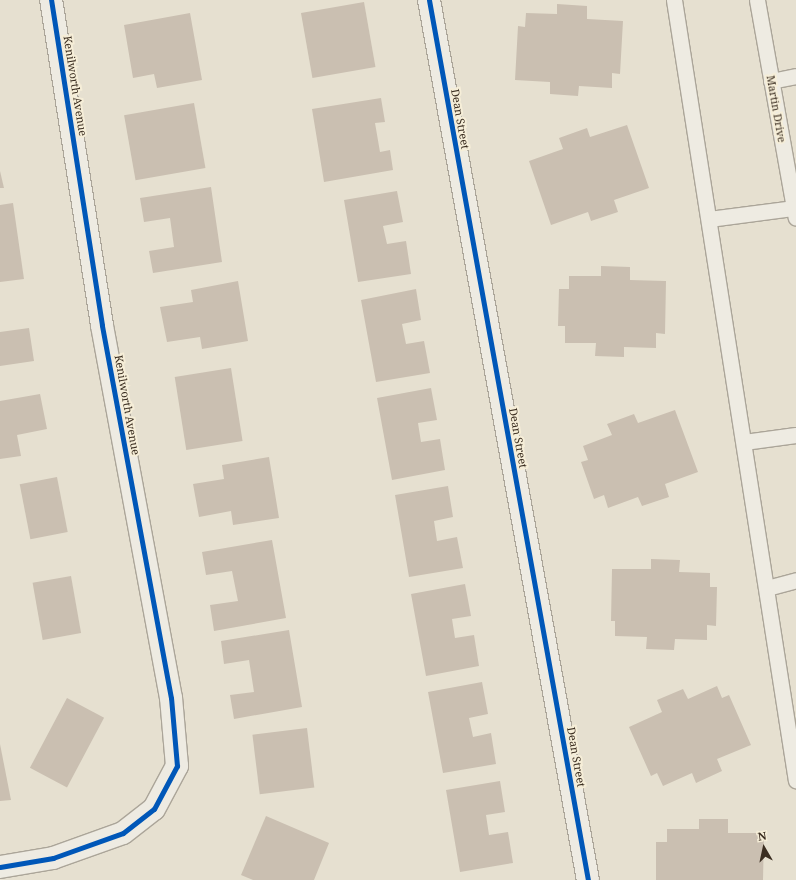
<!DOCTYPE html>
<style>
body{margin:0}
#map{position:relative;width:796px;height:880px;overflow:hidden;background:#e6e0d0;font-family:"Noto Serif",serif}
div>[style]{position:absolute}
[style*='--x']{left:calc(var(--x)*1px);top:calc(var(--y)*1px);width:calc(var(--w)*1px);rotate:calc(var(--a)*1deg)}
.building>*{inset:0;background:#cabfb1;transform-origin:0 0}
.roads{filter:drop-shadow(1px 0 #aba599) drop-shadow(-1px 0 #aba599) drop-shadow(0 1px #aba599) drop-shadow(0 -1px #aba599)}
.lane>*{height:15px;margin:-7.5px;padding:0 7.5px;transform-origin:7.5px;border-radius:7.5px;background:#eeebe2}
.street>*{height:22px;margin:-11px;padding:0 11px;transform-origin:11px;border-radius:11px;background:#eeebe2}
.cycleway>*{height:5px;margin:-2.5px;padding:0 2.5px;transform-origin:2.5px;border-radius:2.5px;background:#0057b8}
span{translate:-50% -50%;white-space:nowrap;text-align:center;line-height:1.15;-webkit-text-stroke:4px #f6eed8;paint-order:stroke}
.street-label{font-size:11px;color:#3b2e21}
.north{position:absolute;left:744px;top:828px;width:40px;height:40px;-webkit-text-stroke:3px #f6eed8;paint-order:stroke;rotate:351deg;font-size:11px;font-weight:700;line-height:16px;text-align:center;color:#3b2e21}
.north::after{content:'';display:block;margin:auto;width:14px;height:18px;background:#3b2e21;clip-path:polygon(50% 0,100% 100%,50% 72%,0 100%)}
</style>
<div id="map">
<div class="building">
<i style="left:364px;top:2px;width:66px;height:64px;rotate:80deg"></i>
<i style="clip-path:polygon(557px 4px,587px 6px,587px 19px,623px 21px,620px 74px,612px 73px,612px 88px,579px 86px,578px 96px,550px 94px,550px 82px,515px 80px,518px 26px,525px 27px,526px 13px,557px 14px)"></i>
<i style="clip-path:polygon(190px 13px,202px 80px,157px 88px,154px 74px,133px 78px,124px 25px)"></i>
<i style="clip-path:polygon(381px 98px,385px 122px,375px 123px,380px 152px,390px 150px,393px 170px,324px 182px,312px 109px)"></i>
<i style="left:194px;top:103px;width:66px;height:71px;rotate:80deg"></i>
<i style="clip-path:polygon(627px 125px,649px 188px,614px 200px,618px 212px,591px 221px,588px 212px,551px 225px,529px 161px,563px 149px,559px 138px,587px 128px,590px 137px)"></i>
<i style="clip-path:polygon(0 171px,4px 188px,0 188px)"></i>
<i style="clip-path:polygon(211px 187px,222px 262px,153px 273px,149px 251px,174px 247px,170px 218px,144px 222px,140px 198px)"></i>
<i style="clip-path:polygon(397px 191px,403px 222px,383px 226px,387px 244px,406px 241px,411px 274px,358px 282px,344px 200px)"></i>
<i style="clip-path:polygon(13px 203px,24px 279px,0 282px,0 205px)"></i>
<i style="clip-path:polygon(601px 266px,630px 267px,630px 280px,666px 281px,665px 334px,656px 333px,656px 348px,624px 347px,624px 357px,595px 356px,596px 343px,565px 343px,565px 326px,558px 326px,559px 289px,569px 289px,569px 276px,601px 276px)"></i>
<i style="clip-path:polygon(238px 281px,248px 341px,202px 349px,200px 337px,167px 342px,160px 307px,193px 302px,191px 290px)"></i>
<i style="clip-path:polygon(416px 289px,421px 320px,402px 324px,406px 344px,424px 341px,430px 373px,376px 382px,361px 300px)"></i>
<i style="clip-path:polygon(29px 328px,34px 361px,0 366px,0 332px)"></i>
<i style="left:231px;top:368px;width:74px;height:57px;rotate:81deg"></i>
<i style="clip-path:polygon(431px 388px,437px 420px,418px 423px,421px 442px,440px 439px,445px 470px,392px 480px,377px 398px)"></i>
<i style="clip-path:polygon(40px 394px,47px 429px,17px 435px,21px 456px,0 459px,0 401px)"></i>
<i style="clip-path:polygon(675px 410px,698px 472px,665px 484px,669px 497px,642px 506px,638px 497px,608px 508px,604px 495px,594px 499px,581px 462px,588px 460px,583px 446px,612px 435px,607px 424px,634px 414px,638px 423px)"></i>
<i style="clip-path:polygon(269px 457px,279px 518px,233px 525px,231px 511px,199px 517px,193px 484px,224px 479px,222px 465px)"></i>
<i style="left:57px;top:477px;width:56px;height:38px;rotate:79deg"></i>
<i style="clip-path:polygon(448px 486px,453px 517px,434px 521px,437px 541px,457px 537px,463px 568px,409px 577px,395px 495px)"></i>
<i style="clip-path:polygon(272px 540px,286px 618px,214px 631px,210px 605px,238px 601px,232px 571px,206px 575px,202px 552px)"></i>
<i style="clip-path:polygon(651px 559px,680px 560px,679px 572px,710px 573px,710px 587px,717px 587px,716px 626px,707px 625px,707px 640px,675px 639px,674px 650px,646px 649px,647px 637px,615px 636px,615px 621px,611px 621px,612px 569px,651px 569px)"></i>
<i style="left:71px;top:576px;width:58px;height:39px;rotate:80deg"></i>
<i style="clip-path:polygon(465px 584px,471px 616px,452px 619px,455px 638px,474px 635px,479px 666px,426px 676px,411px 594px)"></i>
<i style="clip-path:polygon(289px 630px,302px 707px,234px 719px,230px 695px,254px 692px,249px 660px,224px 664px,221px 641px)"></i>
<i style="clip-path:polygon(482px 682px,488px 714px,469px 718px,473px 737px,491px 733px,496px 764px,443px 773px,428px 692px)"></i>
<i style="clip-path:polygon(717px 686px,722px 698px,729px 695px,751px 745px,717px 759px,722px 771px,696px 783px,692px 773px,663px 786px,657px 773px,651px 776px,629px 727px,662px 712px,657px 700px,683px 689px,688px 699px)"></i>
<i style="left:67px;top:698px;width:42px;height:79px;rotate:28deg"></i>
<i style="left:307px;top:728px;width:60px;height:55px;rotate:83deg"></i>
<i style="clip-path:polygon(0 744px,11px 800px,0 801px)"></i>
<i style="clip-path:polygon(500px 781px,505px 812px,486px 815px,489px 835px,508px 832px,513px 863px,460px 872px,446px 790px)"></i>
<i style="clip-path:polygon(266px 816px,329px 843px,314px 880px,253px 880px,241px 875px)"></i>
<i style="clip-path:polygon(699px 819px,728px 819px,728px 833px,764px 833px,763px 880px,656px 880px,656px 842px,667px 842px,667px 829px,699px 829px)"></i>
</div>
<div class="roads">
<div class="lane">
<i style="--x:674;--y:0;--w:790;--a:81.12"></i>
<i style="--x:757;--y:0;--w:221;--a:79.9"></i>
<i style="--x:771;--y:81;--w:25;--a:-11"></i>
<i style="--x:709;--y:219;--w:86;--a:-7.4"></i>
<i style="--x:744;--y:442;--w:52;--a:-7.7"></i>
<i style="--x:767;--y:588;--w:30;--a:-15"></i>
</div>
<div class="street">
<i style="--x:429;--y:0;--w:894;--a:79.76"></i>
<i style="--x:0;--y:867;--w:54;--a:-9.6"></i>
<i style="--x:53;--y:858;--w:74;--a:-19.7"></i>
<i style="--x:123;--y:833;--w:39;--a:-38"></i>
<i style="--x:154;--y:809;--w:49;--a:-61.9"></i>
<i style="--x:177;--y:766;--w:68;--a:-95"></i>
<i style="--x:171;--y:698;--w:379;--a:-100.5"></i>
<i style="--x:102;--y:325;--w:329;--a:-98.9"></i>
</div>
</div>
<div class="cycleway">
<i style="--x:429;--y:0;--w:894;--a:79.76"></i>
<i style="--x:0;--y:867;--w:54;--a:-9.6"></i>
<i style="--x:53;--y:858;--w:74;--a:-19.7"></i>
<i style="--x:123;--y:833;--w:39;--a:-38"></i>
<i style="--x:154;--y:809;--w:49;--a:-61.9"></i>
<i style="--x:177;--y:766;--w:68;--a:-95"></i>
<i style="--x:171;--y:698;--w:379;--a:-100.5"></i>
<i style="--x:102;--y:325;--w:329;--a:-98.9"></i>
</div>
<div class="street-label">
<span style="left:75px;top:86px;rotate:81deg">Kenilworth Avenue</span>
<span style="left:776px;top:109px;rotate:80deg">Martin Drive</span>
<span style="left:460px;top:119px;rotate:80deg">Dean Street</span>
<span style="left:127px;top:405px;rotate:80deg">Kenilworth Avenue</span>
<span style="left:518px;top:438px;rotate:80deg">Dean Street</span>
<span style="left:576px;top:757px;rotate:80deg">Dean Street</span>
</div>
<div class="north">N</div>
</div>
